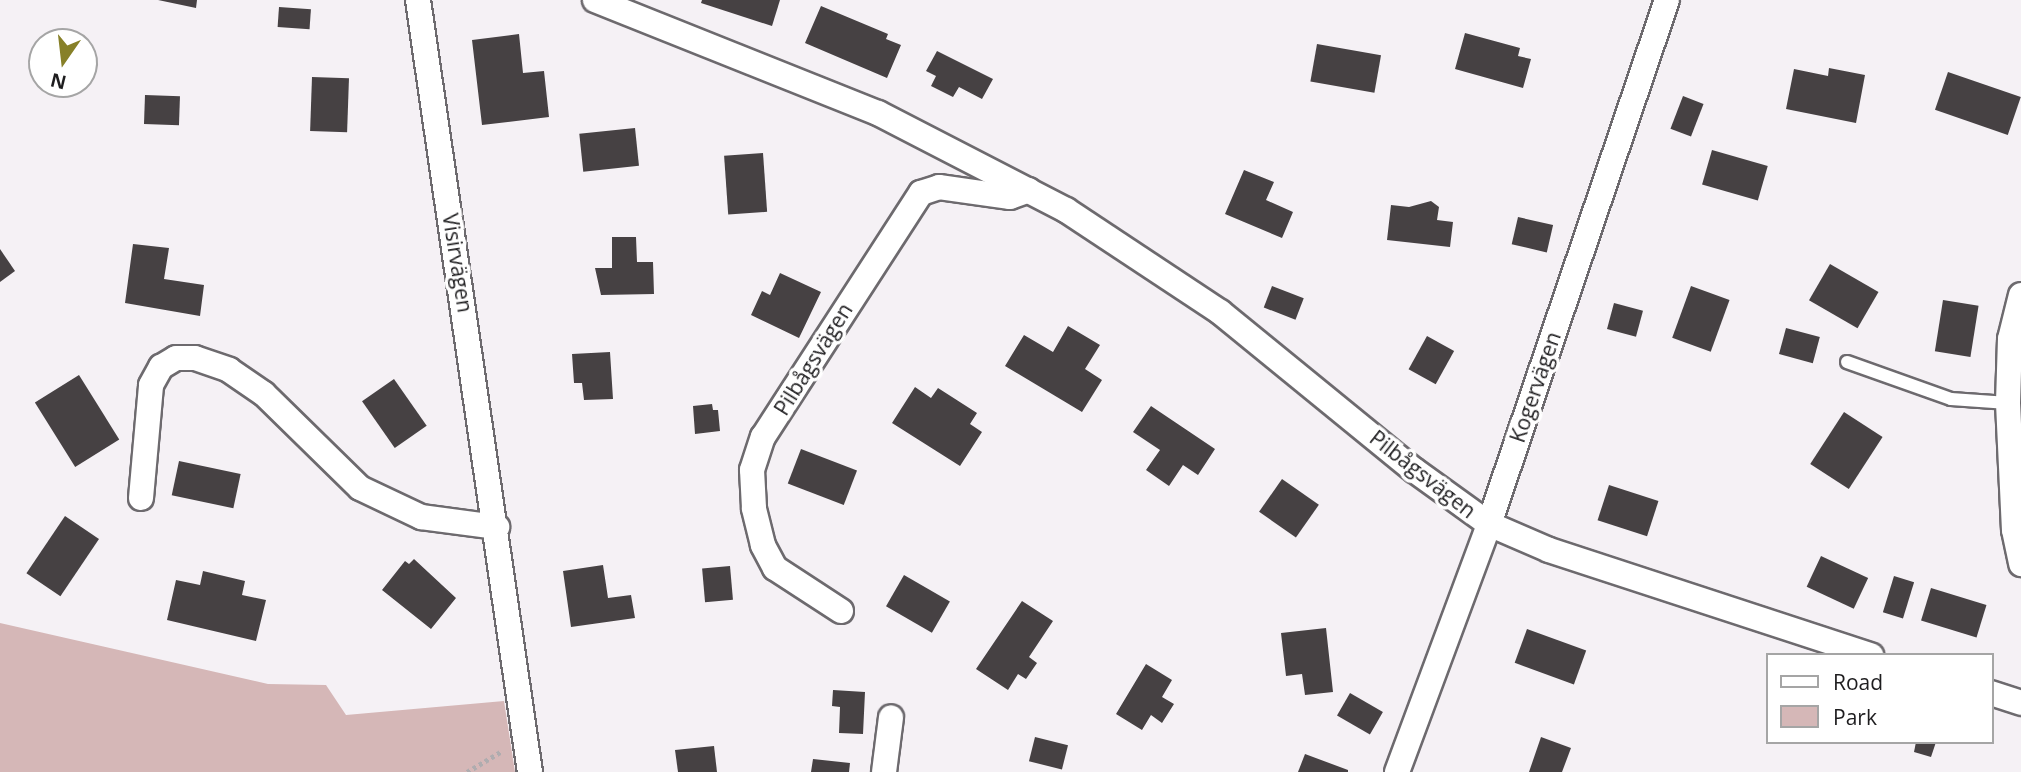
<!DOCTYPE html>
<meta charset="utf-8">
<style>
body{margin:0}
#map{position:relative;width:2021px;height:772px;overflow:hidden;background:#f5f1f5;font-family:"Open Sans",sans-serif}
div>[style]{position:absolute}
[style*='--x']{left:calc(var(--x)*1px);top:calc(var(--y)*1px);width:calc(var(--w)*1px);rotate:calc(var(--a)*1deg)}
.green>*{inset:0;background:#d5b7b7}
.building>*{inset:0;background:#464143;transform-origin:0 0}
.path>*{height:4.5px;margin-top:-2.25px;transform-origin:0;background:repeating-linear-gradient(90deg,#afacaf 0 3.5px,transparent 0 7px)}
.roads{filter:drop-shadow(2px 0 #6d6a6e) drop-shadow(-2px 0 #6d6a6e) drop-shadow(0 2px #6d6a6e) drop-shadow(0 -2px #6d6a6e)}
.lane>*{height:12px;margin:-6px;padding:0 6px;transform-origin:6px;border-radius:6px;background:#fff}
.street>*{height:24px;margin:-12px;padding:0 12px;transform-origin:12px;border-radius:12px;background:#fff}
span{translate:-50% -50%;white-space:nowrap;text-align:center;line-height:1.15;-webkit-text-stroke:7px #fff;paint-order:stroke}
.street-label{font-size:21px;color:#1e1d1f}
.legend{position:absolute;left:1766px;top:653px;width:228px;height:91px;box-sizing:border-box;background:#fff;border:2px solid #a5a5a5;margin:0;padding:9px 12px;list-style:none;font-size:21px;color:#1e1d1f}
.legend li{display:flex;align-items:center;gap:14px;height:35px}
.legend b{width:35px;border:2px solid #a5a5a5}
.north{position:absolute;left:28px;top:28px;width:70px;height:70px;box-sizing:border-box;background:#fff;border:2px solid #a5a5a5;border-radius:50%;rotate:194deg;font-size:19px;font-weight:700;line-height:28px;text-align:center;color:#1e1d1f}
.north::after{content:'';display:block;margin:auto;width:24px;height:32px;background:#878028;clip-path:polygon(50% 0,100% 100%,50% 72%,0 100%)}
</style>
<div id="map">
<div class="green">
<i style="clip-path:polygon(0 623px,268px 684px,326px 685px,346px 715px,504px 701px,515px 772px,0 772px)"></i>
</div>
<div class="building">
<i style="clip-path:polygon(158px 0,197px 0,196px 8px)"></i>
<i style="clip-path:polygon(702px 0,780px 0,772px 26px,701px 3px)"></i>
<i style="clip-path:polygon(821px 6px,888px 34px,886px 39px,901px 45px,887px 78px,805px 43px)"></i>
<i style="left:279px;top:7px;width:32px;height:20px;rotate:4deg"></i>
<i style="clip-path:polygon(1465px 33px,1520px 48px,1518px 56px,1531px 59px,1523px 88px,1455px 69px)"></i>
<i style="clip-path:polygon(519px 34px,523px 73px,544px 71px,549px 117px,482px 125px,472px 40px)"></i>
<i style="left:1317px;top:44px;width:65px;height:38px;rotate:10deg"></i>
<i style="clip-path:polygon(937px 51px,993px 79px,982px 99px,959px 87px,953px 97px,931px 86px,936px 76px,926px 71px)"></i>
<i style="clip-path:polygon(1829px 68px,1865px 75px,1856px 123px,1786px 109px,1794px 69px,1828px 76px)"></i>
<i style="left:1948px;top:72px;width:77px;height:40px;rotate:19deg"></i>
<i style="left:312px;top:77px;width:37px;height:54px;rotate:2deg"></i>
<i style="left:145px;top:95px;width:35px;height:29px;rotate:2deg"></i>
<i style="left:1683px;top:96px;width:22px;height:35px;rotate:21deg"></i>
<i style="left:635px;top:128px;width:38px;height:56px;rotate:84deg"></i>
<i style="left:1712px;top:150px;width:58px;height:36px;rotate:16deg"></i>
<i style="left:763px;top:153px;width:59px;height:39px;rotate:86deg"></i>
<i style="clip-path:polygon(1244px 170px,1274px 182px,1266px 200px,1293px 212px,1282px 238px,1225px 214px)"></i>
<i style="clip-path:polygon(1431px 201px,1439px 207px,1437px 220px,1453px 222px,1450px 247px,1387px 240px,1391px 205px,1409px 207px)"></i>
<i style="left:1518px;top:217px;width:36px;height:28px;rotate:13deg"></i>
<i style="clip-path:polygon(612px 237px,636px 237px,637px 262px,653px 262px,654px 294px,601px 295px,595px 268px,612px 268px)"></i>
<i style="clip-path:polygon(133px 244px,169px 248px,164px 279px,204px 285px,200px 316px,125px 303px)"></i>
<i style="clip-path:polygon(0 249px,15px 271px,0 282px)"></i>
<i style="left:1830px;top:264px;width:56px;height:42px;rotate:30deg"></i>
<i style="clip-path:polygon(780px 273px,821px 292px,799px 338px,751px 315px,762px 291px,770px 295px)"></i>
<i style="left:1272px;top:286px;width:34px;height:23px;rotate:21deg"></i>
<i style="left:1691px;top:286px;width:41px;height:55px;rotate:20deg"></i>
<i style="left:1943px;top:300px;width:36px;height:52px;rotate:9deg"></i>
<i style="left:1614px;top:303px;width:30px;height:27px;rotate:15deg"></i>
<i style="clip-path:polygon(1068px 326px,1100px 345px,1085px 369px,1102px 380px,1082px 412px,1005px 366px,1024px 335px,1053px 352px)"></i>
<i style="left:1786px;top:328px;width:35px;height:27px;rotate:15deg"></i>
<i style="left:1427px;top:336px;width:31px;height:38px;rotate:29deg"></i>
<i style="clip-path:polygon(610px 352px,613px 399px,584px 400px,582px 383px,574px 383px,572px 354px)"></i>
<i style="left:79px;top:375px;width:76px;height:52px;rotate:58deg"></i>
<i style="left:394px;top:379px;width:57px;height:39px;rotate:55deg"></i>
<i style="clip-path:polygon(915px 387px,931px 398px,938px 388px,977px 413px,970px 424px,982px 432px,960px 466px,892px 423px)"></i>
<i style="clip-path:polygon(712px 404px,713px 410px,718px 410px,720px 431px,695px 434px,693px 406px)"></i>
<i style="clip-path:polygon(1151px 406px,1215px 449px,1198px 475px,1183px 465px,1169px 486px,1146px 470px,1160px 450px,1133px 432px)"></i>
<i style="left:1844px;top:412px;width:46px;height:62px;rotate:33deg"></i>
<i style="left:801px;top:449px;width:60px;height:37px;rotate:21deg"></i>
<i style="left:179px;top:461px;width:63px;height:35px;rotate:12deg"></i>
<i style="left:1282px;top:479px;width:45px;height:40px;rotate:35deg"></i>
<i style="left:1609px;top:485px;width:52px;height:37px;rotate:18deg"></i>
<i style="left:65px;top:516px;width:41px;height:69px;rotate:34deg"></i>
<i style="left:1821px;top:556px;width:52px;height:34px;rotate:25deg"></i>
<i style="clip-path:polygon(414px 559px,456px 598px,431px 629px,382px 590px,405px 561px,409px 564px)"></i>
<i style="clip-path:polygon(603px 565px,608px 598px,631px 595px,635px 618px,571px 627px,563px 571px)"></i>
<i style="left:730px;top:566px;width:34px;height:28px;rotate:85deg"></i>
<i style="clip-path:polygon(203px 571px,245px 581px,242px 595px,266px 600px,256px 641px,167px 620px,176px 580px,200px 585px)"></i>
<i style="left:904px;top:575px;width:53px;height:36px;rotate:30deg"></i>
<i style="left:1894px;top:576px;width:21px;height:38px;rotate:17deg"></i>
<i style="left:1931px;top:588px;width:58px;height:34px;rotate:17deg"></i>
<i style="clip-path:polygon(1022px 601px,1053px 621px,1029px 657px,1037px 663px,1026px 679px,1018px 674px,1008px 690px,976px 669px)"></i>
<i style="clip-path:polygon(1326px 628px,1333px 692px,1305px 695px,1302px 674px,1286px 676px,1281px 633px)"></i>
<i style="left:1527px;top:629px;width:63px;height:36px;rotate:20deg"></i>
<i style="clip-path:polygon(1146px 664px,1172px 680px,1162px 697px,1174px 704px,1162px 723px,1151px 715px,1142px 730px,1116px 714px)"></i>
<i style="clip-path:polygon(833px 690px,865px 692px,863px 734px,839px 733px,840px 707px,832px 706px)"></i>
<i style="left:1350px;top:693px;width:38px;height:26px;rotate:30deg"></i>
<i style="left:1035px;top:737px;width:34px;height:25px;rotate:14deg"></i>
<i style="clip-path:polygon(1541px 737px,1571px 748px,1562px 772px,1529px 772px)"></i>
<i style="clip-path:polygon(1916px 742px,1936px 742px,1931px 757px,1914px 752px)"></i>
<i style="clip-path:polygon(714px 746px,717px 772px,678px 772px,675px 750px)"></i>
<i style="clip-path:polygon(1305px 754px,1348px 770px,1348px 772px,1298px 772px)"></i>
<i style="clip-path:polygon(813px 759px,850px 763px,849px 772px,811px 772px)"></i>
</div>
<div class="path">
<i style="--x:467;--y:772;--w:41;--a:-31"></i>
</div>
<div class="roads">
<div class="lane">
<i style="--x:1847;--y:362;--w:110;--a:19.6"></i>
<i style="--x:1951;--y:399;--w:57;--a:4"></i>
</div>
<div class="street">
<i style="--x:418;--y:0;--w:780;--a:81.75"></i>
<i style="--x:595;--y:0;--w:305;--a:21.8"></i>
<i style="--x:878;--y:113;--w:212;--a:27.3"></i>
<i style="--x:1066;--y:210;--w:185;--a:33.5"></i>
<i style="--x:1220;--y:312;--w:250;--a:39.2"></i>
<i style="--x:1414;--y:470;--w:92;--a:35.8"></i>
<i style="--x:1489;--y:524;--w:65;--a:23.4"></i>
<i style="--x:1549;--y:550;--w:339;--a:18.1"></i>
<i style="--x:2021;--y:295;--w:45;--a:104"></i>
<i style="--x:2010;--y:339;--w:64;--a:91.8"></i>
<i style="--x:2008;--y:403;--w:127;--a:87.3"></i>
<i style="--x:2014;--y:530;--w:35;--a:78"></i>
<i style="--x:141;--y:498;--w:113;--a:-84.9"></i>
<i style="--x:151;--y:385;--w:21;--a:-61"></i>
<i style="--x:161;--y:367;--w:17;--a:-31"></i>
<i style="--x:176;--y:358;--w:19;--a:0"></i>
<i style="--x:195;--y:358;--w:36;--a:19"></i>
<i style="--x:229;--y:370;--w:42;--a:34.4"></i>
<i style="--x:264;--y:394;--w:134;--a:44.4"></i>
<i style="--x:360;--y:488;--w:68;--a:25.4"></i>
<i style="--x:421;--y:517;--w:77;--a:7.5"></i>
<i style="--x:841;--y:611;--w:79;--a:-146.9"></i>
<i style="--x:775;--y:568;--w:26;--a:-118"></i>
<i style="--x:763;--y:545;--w:38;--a:-104"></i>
<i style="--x:754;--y:508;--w:38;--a:-93"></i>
<i style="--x:752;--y:470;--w:35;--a:-72"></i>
<i style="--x:763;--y:437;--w:291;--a:-57.1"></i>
<i style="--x:921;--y:193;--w:19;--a:-18"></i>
<i style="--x:939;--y:187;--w:72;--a:8"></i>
<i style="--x:1010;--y:197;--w:20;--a:-20"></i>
<i style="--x:1991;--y:693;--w:32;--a:18"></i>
<i style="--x:884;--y:772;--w:55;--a:-82.7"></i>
<i style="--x:1397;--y:772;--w:265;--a:-69.6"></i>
<i style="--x:1489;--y:524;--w:553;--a:-71.24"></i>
</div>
</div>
<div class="street-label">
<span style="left:458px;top:263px;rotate:81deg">Visirvägen</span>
<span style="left:813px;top:359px;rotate:-58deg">Pilbågsvägen</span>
<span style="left:1535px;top:387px;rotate:-71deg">Kogervägen</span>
<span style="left:1423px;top:474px;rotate:38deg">Pilbågsvägen</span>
</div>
<ul class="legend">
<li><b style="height:9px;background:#fff"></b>Road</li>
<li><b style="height:19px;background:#d5b7b7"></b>Park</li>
</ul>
<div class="north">N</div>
</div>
